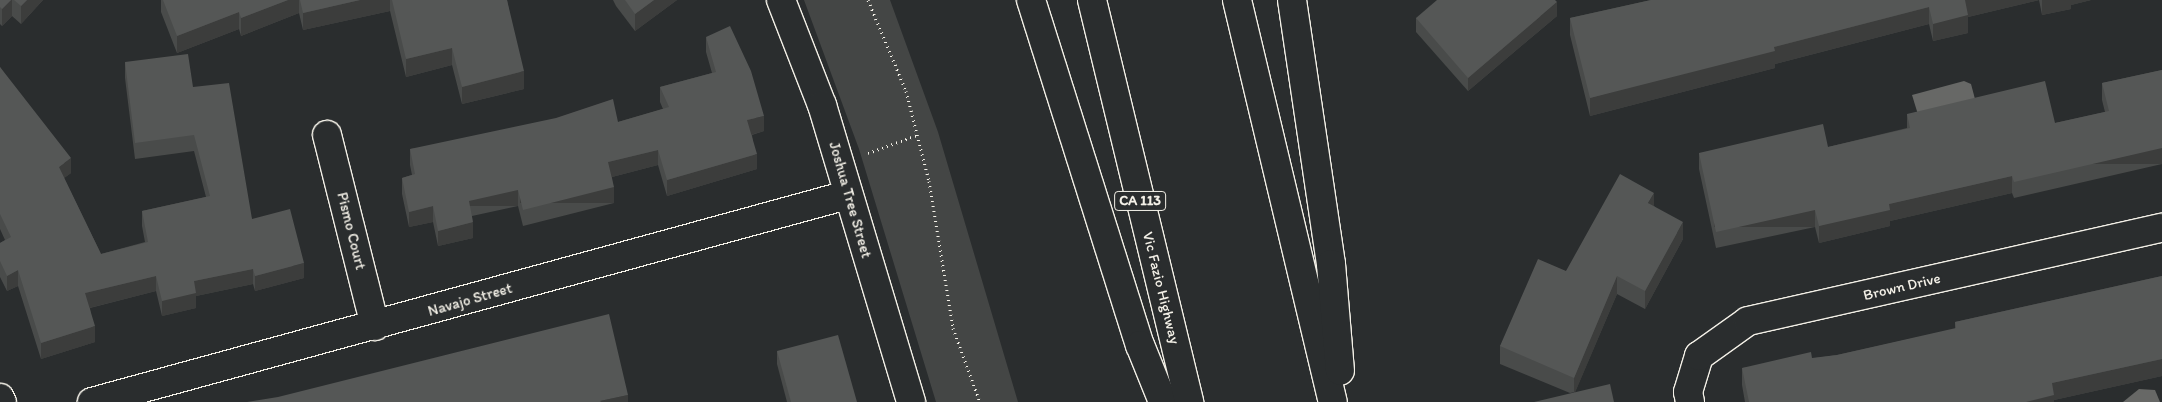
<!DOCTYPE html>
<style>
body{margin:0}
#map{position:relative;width:2162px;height:402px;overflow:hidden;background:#2a2d2e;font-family:Itim,sans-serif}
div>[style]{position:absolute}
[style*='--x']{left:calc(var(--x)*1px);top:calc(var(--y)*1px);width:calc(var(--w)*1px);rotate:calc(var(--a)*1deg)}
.green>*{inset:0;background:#444645}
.water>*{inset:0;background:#676866}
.path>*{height:3px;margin-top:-1.5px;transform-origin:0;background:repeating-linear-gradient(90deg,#f4f1e8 0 1px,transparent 0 5px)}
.roads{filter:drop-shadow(1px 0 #f4f1e8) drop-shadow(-1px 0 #f4f1e8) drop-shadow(0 1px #f4f1e8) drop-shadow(0 -1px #f4f1e8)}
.minor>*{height:28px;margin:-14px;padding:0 14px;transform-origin:14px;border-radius:14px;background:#2a2d2e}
.motorway>*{height:28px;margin:-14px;padding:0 14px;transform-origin:14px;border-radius:14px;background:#2a2d2e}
.wall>*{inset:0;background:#494b4a}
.shaded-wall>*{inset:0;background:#3c3d3c;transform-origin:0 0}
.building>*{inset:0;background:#555756}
span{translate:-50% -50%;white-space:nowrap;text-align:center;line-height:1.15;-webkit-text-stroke:4px #2a2d2e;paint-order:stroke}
.shield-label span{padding:1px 4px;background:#2a2d2e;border:1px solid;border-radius:4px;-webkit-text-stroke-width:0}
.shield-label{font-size:14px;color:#f4f1e8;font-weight:700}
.street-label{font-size:15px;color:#f4f1e8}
</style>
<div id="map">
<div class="green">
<i style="clip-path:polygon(804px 0,890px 0,938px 132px,1018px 402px,936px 402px,859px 149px)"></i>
</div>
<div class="water">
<i style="clip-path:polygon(1964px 81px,1971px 84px,1975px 99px,1920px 121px,1912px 95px)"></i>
<i style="clip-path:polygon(2139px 389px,2155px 390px,2160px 402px,2123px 402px)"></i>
</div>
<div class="path">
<i style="--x:868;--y:0;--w:99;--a:67.3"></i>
<i style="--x:906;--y:91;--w:93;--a:75.7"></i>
<i style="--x:929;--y:181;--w:149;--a:80.7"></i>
<i style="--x:953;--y:328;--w:79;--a:70"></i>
<i style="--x:868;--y:153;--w:52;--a:-20.2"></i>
</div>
<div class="roads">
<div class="minor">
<i style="--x:781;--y:0;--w:113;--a:68.7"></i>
<i style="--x:822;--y:105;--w:310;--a:73.3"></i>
<i style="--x:327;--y:135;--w:197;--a:75.9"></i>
<i style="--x:0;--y:398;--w:4;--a:63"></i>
<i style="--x:92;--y:402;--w:783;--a:-15.33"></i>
<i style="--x:1690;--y:402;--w:10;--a:-101"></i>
<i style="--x:1688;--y:392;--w:38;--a:-73"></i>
<i style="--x:1699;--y:356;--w:60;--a:-35.5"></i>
<i style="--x:1748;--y:321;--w:424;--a:-12.7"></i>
</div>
<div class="motorway">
<i style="--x:1031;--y:0;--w:362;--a:72.5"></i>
<i style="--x:1140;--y:345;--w:61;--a:68"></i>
<i style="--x:1092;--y:0;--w:414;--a:76.4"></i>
<i style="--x:1237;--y:0;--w:413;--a:76.6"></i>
<i style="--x:1292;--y:0;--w:267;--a:81.6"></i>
<i style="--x:1331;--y:264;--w:107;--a:85.2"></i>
</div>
</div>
<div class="wall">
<i style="clip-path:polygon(0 0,43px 0,21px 24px,12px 16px,2px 26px,0 24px)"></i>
<i style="clip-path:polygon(161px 0,507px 0,524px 89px,462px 104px,452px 65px,406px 77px,390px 11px,303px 30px,299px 13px,241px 36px,239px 29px,177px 53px,161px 12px)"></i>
<i style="clip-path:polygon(613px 0,677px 0,635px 31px,616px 6px)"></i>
<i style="clip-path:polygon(1651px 0,2091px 0,2071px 5px,2071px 9px,2042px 15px,2039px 0,1968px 17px,1968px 33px,1933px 41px,1929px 24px,1775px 64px,1775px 68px,1590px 116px,1570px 35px,1570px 18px)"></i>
<i style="clip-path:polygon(1557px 16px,1468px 91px,1416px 32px,1416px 18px)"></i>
<i style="clip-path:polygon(706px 37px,764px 131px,752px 135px,757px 169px,667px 196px,658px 165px,612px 177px,614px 203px,523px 226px,518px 206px,472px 216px,473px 238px,438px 246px,433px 222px,409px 227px,402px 194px,402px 178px,412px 175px,410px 165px,410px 149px,618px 122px,663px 109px,660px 102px,660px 87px,712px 73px,706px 52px)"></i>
<i style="clip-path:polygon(125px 62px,193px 87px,252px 219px,304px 278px,255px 291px,253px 284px,196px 296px,196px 308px,162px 316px,156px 291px,90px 308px,95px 342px,41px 359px,18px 286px,7px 291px,0 277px,0 243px,5px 240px,0 229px,0 67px,71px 173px,64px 178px,101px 254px,145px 242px,142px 226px,142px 211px,206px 197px,194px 151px,135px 159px,125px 78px)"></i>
<i style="clip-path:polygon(2162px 70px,2162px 164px,2014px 198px,2012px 193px,1890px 221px,1890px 226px,1819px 243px,1815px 227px,1716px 248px,1699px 169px,1699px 153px,1828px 147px,1907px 128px,1907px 114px,2055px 123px,2105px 112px,2102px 100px,2102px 83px)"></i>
<i style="clip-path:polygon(1654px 206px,1683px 239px,1645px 309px,1617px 294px,1575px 392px,1570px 393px,1500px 364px,1500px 346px,1566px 271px)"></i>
<i style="clip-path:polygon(2162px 276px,2162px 376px,2054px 400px,2054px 402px,1745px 402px,1742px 385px,1742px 368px,1837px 355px,1955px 329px,1955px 322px)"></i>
<i style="clip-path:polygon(777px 351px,857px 402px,787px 402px,777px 364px)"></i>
</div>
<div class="shaded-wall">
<i style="clip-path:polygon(11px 0,12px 0,12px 16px,2px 26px,2px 9px)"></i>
<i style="clip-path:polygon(27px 0,43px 0,21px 24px,21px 6px)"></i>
<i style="clip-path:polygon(288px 0,299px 0,299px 13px,241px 36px,241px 18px)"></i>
<i style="clip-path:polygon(360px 0,390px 0,390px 11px,303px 30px,303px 13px)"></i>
<i style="clip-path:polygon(654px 0,677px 0,635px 31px,635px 14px)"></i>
<i style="clip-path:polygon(1965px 0,2039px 0,1968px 17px,1968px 33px,1933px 41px,1933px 24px)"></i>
<i style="clip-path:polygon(2042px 0,2091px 0,2071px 5px,2071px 9px,2042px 15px)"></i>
<i style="clip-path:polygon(1557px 2px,1557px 16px,1468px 91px,1468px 78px)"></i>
<i style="clip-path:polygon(1929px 7px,1929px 24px,1775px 64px,1775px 68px,1590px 116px,1590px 98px,1774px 47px)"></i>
<i style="clip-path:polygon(239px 12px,239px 29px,177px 53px,177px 36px)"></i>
<i style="clip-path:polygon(452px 48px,452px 65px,406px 77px,406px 59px)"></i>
<i style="clip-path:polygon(524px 71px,524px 89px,462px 104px,462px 87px)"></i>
<i style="clip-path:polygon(764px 116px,764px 131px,747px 136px,747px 120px)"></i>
<i style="left:2162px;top:148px;width:16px;height:152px;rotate:90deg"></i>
<i style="clip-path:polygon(658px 150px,658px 165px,608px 178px,608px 162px)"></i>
<i style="clip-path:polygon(757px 154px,757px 169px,667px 196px,667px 180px)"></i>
<i style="clip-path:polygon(71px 158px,71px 173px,59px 182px,59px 167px)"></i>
<i style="clip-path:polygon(2012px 176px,2012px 193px,1890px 221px,1890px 226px,1819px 243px,1819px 226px,1889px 204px)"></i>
<i style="left:614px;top:187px;width:16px;height:94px;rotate:90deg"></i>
<i style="left:518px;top:190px;width:16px;height:50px;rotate:90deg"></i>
<i style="clip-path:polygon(1654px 193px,1654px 210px,1648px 203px)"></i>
<i style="clip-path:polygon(433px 206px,433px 222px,409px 227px,409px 212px)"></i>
<i style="left:1815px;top:210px;width:17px;height:101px;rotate:90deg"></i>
<i style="clip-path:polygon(473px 222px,473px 238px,438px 246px,438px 231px)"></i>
<i style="clip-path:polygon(1683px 222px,1683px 239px,1645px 309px,1645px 291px)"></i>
<i style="clip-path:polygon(304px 263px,304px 278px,255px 291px,255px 276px)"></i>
<i style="clip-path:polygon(253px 269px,253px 284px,196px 296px,196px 308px,162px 316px,162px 301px,194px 281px)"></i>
<i style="clip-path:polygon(18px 270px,18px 286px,7px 291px,7px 276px)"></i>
<i style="clip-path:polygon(156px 276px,156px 291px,85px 309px,85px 293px)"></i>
<i style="clip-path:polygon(1617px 276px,1617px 294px,1574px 395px,1574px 378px)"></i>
<i style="clip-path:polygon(95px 326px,95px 342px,41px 359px,41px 343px)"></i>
<i style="clip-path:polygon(2162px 359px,2162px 376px,2054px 400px,2054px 402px,2026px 402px,2052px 383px)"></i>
<i style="clip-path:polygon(628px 395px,628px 402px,600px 402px,600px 401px)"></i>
</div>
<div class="building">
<i style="clip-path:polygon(0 0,11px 0,2px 9px,0 7px)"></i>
<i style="clip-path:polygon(14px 0,27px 0,21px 6px)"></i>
<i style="clip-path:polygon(163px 0,288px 0,241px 18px,239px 12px,177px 36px)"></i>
<i style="clip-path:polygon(300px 0,360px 0,303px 13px)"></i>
<i style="clip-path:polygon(392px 0,507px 0,524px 71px,462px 87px,452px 48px,406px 59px)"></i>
<i style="clip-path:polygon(625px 0,654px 0,635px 14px)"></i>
<i style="clip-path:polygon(1437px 0,1555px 0,1557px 2px,1468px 78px,1416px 18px)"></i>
<i style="clip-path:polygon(1651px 0,1965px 0,1968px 15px,1933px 24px,1929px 7px,1774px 47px,1775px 51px,1590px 98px,1570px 18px)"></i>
<i style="clip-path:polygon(730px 26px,751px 71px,764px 116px,747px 120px,757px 154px,667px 180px,658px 150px,608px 162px,614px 187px,523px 210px,518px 190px,469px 201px,473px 222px,438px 231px,433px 206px,409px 212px,402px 178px,415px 174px,410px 149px,556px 118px,613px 99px,618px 122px,669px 107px,660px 87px,716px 72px,706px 37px)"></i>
<i style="clip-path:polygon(188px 54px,193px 87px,229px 83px,252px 219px,290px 209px,304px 263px,255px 276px,253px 269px,194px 281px,196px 293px,162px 301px,156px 276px,85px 293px,95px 326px,41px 343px,18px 270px,7px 276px,0 261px,0 243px,11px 237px,0 214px,0 67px,71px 158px,59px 167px,101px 254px,148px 242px,142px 211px,210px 196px,194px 135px,135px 143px,125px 62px)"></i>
<i style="clip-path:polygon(2162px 70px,2162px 148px,2014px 182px,2012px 176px,1889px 204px,1890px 210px,1819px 226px,1815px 210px,1716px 232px,1699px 153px,1823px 124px,1828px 147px,1910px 128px,1907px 114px,2045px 81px,2055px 123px,2109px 111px,2102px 83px)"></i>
<i style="clip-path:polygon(1620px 174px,1654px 193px,1648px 203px,1683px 222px,1645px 291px,1617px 276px,1574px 378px,1500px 346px,1538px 259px,1566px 271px)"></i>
<i style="clip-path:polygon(2162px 276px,2162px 359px,2052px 383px,2054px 395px,2026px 402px,1749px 402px,1742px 368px,1811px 352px,1812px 358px,1837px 355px,1956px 328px,1955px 322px)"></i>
<i style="clip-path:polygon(609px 314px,628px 395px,600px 401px,601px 402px,247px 402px,278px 397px)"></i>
<i style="clip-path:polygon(838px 335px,857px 402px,791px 402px,777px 351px)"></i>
<i style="clip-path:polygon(1610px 384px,1614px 402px,1534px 402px)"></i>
</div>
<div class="shield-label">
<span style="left:1140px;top:201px">CA 113</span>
</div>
<div class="street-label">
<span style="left:850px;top:200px;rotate:74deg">Joshua Tree Street</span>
<span style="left:351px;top:231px;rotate:76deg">Pismo Court</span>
<span style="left:1902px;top:287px;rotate:-13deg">Brown Drive</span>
<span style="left:1161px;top:288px;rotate:76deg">Vic Fazio Highway</span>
<span style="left:470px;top:300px;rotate:-16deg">Navajo Street</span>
</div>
</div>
